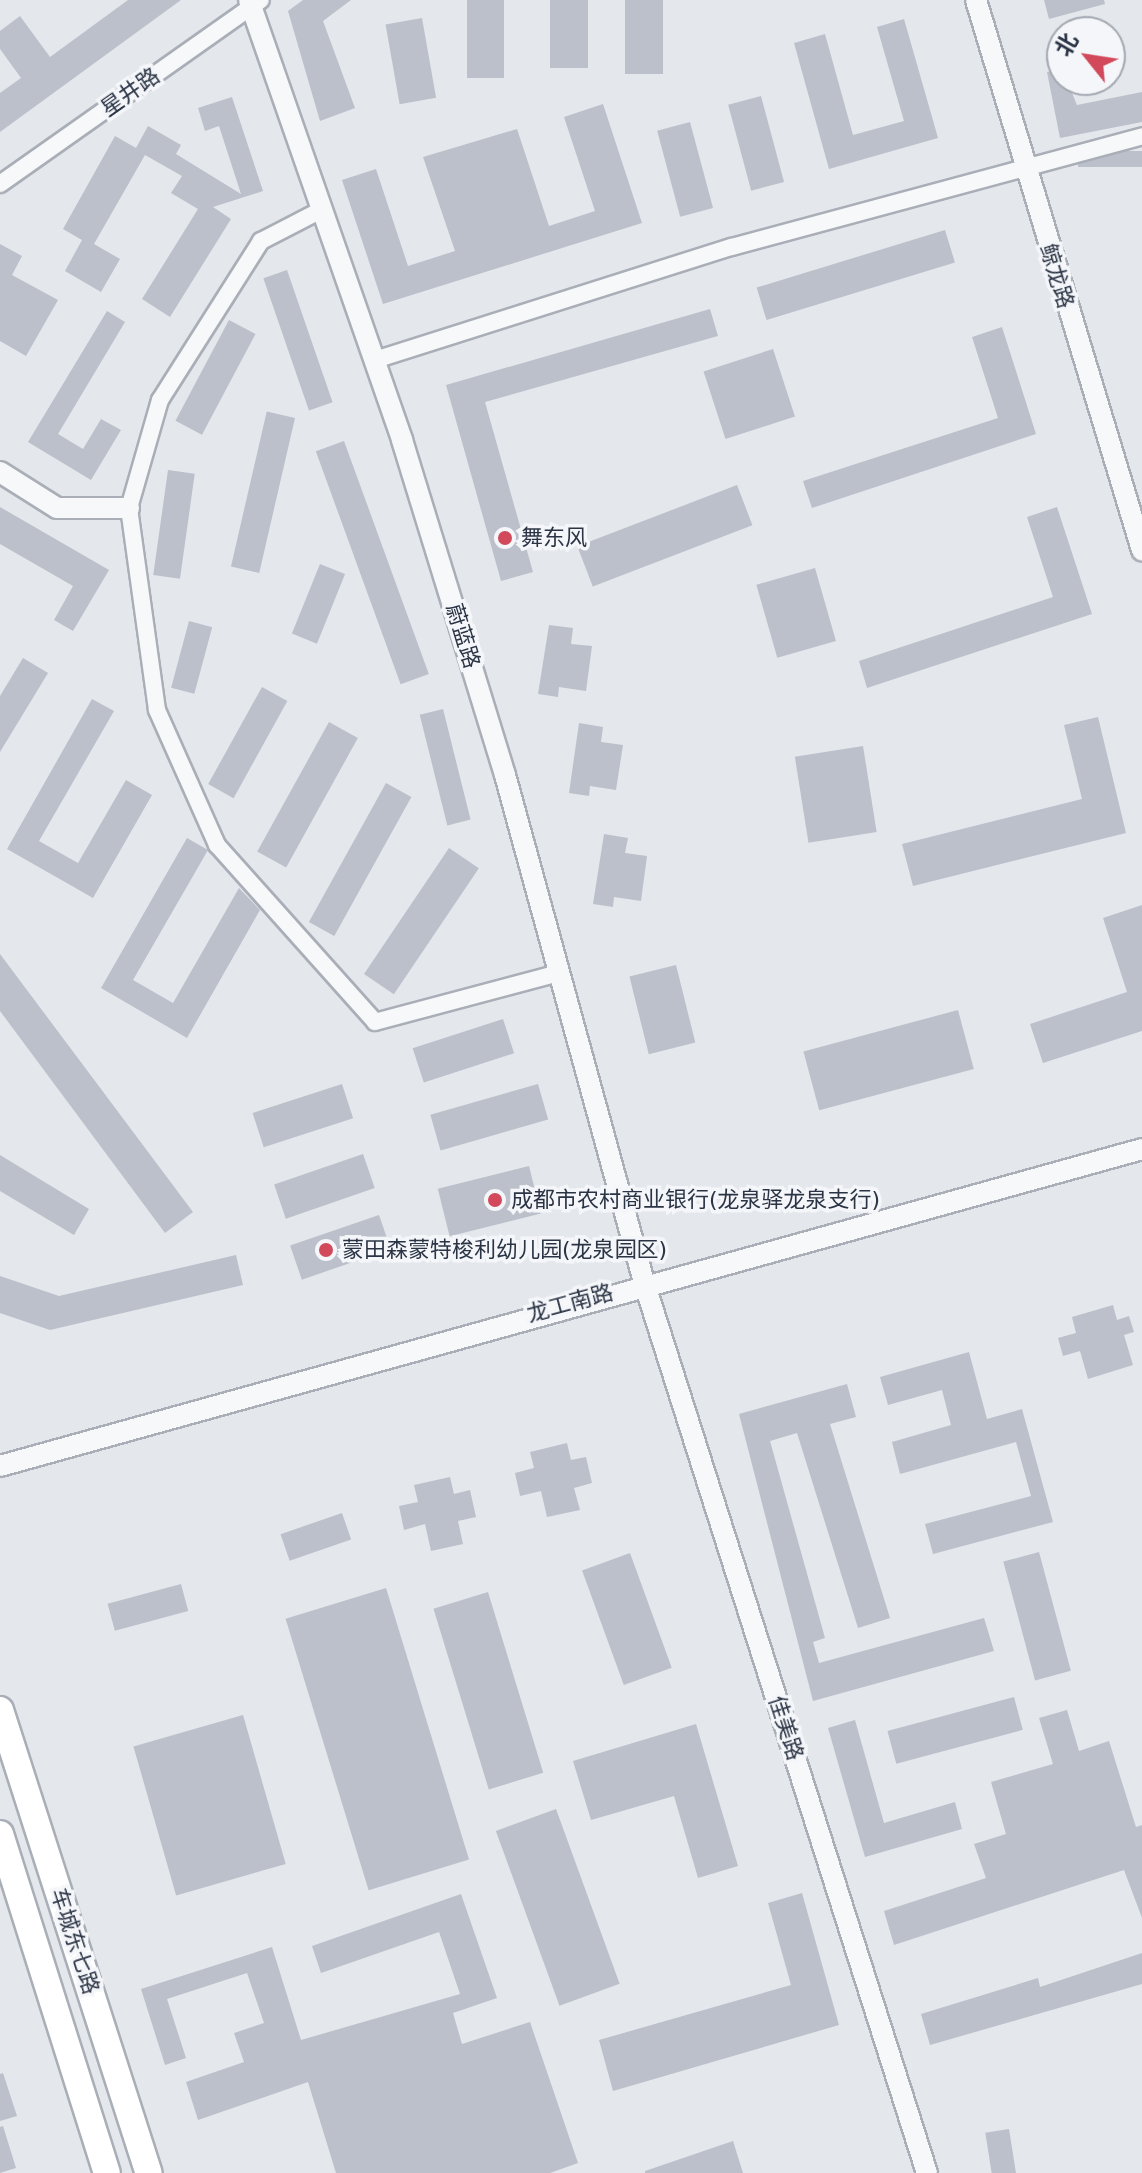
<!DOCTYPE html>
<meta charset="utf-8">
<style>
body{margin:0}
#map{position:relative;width:1142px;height:2173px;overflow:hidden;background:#e4e7ec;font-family:"DejaVu Sans","Noto Sans SC",sans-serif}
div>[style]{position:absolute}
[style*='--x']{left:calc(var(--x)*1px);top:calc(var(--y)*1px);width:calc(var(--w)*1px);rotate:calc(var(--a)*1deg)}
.building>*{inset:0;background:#bbc0ca;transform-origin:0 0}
.roads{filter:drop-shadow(2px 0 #a9aeb7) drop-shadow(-2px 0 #a9aeb7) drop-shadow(0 2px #a9aeb7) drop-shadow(0 -2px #a9aeb7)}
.minor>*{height:16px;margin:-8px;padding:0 8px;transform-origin:8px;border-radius:8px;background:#f7f8fa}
.tertiary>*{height:20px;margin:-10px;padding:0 10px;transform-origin:10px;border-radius:10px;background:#f7f8fa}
.primary>*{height:26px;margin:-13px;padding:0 13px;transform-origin:13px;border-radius:13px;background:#fff}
.dots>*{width:22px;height:22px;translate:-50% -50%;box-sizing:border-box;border:4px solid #f4f6f9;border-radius:50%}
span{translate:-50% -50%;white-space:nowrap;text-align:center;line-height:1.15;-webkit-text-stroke:7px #f4f6f9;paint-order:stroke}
.street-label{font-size:22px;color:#2b3445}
.poi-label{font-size:22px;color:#2b3445}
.left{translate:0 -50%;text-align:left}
.north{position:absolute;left:1046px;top:16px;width:80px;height:80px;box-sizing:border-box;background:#f4f6f9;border:2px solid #a4a8b1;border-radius:50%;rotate:300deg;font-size:22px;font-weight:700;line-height:32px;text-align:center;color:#2b3445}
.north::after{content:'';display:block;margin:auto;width:28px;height:36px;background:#d1495b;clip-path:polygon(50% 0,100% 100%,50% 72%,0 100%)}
</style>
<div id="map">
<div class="building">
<i style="clip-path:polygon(128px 0,181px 0,0 132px,0 93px,21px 78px,0 49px,0 31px,20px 16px,50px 57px)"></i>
<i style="clip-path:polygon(303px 0,351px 0,323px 21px,355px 108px,320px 121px,288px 11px)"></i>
<i style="left:467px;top:0;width:37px;height:78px"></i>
<i style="left:550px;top:0;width:38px;height:68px"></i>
<i style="left:625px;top:0;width:38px;height:74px"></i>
<i style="clip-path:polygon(1044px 0,1104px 0,1105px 4px,1049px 19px)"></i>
<i style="left:422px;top:18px;width:81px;height:37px;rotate:80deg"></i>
<i style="clip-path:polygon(904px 19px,938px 138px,829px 169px,794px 43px,825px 34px,853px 135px,904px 121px,877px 27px)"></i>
<i style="clip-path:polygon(1062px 69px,1077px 105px,1142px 92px,1142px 122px,1060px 138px,1047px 72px)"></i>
<i style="left:761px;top:96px;width:89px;height:34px;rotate:75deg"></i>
<i style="clip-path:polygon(232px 97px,263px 191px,213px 207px,231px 219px,170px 317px,142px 299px,198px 209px,171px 193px,182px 176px,145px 155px,94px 244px,120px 259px,101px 292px,65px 271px,82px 240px,63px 229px,115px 136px,136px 148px,148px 126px,181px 145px,176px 154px,241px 194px,219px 126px,205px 131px,198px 108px)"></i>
<i style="clip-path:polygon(603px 104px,642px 223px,383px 304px,342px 180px,376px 169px,408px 266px,455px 251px,423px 157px,517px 129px,549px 226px,595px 211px,564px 117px)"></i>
<i style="left:690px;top:122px;width:89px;height:34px;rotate:75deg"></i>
<i style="left:1142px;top:151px;width:16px;height:64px;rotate:90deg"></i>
<i style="left:945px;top:230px;width:34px;height:197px;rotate:73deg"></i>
<i style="clip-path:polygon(0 244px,22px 256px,12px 275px,58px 300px,26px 356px,0 341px)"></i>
<i style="left:287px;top:270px;width:140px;height:25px;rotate:71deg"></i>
<i style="clip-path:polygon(710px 309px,718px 336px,485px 402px,533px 572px,501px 581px,446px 385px)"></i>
<i style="clip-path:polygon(107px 311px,125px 322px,58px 434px,83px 449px,101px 419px,121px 430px,91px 480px,28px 442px)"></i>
<i style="left:229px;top:320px;width:30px;height:114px;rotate:28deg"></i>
<i style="clip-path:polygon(1002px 327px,1036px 434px,812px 508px,803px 481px,998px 418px,972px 337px)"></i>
<i style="left:773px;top:349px;width:71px;height:73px;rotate:72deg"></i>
<i style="left:295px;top:418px;width:159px;height:29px;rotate:103deg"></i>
<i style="left:344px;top:441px;width:248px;height:30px;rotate:70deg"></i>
<i style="left:168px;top:470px;width:27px;height:106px;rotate:8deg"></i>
<i style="left:737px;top:485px;width:43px;height:171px;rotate:69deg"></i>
<i style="clip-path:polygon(0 507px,109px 570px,73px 631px,54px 620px,73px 586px,0 544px)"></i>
<i style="clip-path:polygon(1057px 507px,1092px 614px,867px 688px,859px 661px,1053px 597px,1027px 517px)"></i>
<i style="left:320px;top:564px;width:27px;height:75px;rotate:22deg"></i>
<i style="left:815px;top:568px;width:76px;height:61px;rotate:74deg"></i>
<i style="left:189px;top:621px;width:24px;height:69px;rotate:15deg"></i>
<i style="clip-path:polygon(549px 625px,573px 628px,571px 644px,592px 646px,586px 691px,559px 687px,558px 697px,538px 694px)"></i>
<i style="clip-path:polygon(23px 658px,48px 673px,0 752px,0 696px)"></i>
<i style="left:262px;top:687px;width:29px;height:111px;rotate:29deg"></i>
<i style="clip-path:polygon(92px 699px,114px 711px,39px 841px,78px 863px,126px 780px,152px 795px,93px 898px,7px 849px)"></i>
<i style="left:443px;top:709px;width:114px;height:24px;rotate:76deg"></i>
<i style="clip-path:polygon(1098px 717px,1126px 833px,913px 886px,902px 844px,1082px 799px,1064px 725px)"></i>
<i style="left:329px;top:722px;width:33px;height:148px;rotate:29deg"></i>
<i style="clip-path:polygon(579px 723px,603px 727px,601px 742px,623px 745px,616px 790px,590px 786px,589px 796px,569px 793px)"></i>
<i style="left:863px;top:746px;width:87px;height:69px;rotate:81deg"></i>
<i style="left:386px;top:783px;width:29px;height:159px;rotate:29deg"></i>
<i style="clip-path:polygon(604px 834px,628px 838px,625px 853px,647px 856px,641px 901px,614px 897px,613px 907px,593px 904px)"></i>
<i style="clip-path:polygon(187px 838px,208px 850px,133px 980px,173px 1003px,239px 888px,260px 910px,187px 1038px,101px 988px)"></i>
<i style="left:449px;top:848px;width:36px;height:152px;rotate:34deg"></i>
<i style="clip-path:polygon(1142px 905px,1142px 1031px,1043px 1063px,1030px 1024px,1127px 992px,1103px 918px)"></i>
<i style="clip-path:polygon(0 954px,193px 1212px,165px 1233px,0 1011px)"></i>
<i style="left:676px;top:965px;width:80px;height:48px;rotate:76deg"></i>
<i style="left:958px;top:1010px;width:61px;height:160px;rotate:75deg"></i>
<i style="left:503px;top:1019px;width:36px;height:95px;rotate:72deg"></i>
<i style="left:342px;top:1084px;width:36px;height:94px;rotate:72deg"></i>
<i style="left:538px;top:1084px;width:37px;height:112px;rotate:74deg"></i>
<i style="left:363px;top:1154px;width:36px;height:94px;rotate:71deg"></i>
<i style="clip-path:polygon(0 1155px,89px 1209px,74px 1235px,0 1191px)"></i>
<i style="left:529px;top:1166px;width:49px;height:94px;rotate:76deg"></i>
<i style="left:379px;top:1215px;width:36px;height:94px;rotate:71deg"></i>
<i style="clip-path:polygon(236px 1255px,243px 1285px,50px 1330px,0 1313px,0 1276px,59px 1296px)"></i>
<i style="clip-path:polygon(1113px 1305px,1117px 1320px,1129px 1316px,1134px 1332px,1124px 1335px,1133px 1365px,1088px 1379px,1080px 1351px,1063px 1356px,1058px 1338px,1076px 1333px,1072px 1317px)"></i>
<i style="clip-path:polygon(969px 1352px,987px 1419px,1022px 1409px,1053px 1522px,933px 1554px,925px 1524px,1031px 1496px,1016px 1442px,900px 1474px,892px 1442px,951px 1425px,942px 1390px,888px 1405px,880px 1377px)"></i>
<i style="clip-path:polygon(847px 1384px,856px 1417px,830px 1424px,890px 1618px,858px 1628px,797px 1433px,770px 1441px,825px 1638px,813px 1642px,819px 1663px,984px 1618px,994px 1651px,813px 1701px,739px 1414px)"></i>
<i style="clip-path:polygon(567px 1443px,571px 1460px,586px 1457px,592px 1483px,574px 1488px,580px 1510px,547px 1517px,541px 1491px,520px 1496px,515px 1473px,534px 1468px,530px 1452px)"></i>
<i style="clip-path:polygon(450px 1477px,454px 1494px,470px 1490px,476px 1517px,458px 1521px,463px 1544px,431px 1551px,425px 1524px,404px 1530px,399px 1506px,418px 1502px,414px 1485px)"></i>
<i style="left:342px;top:1513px;width:28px;height:65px;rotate:71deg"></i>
<i style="left:1039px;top:1552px;width:123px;height:37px;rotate:75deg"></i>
<i style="left:630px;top:1553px;width:122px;height:51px;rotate:70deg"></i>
<i style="left:181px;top:1584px;width:28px;height:76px;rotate:75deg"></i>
<i style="left:386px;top:1588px;width:284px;height:105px;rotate:73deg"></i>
<i style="left:488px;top:1592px;width:189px;height:57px;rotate:73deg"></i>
<i style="left:1014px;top:1697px;width:34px;height:131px;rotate:75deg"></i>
<i style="clip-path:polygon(1067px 1710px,1079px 1751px,1109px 1741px,1136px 1827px,1142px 1825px,1142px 1918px,1124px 1870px,894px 1945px,884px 1911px,986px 1878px,974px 1844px,1006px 1834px,991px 1782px,1053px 1764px,1039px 1718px)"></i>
<i style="left:243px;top:1715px;width:155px;height:114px;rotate:74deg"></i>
<i style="clip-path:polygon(855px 1720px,884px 1823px,955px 1802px,962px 1829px,865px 1857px,828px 1728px)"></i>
<i style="clip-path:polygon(696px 1724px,738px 1866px,698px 1878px,674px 1796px,591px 1820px,573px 1761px)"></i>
<i style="left:556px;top:1809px;width:186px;height:64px;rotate:70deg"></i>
<i style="clip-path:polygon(802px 1893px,839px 2025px,613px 2091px,599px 2040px,791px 1985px,768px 1903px)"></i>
<i style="clip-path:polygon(461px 1894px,497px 1998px,453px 2013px,462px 2044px,530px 2022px,578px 2163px,550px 2173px,336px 2173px,308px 2082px,198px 2120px,186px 2082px,244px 2062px,234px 2033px,264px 2023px,247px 1973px,167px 1999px,186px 2058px,165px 2065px,141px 1989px,272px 1947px,301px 2040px,460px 1994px,439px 1932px,321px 1973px,312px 1946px)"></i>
<i style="clip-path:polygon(1142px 1953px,1142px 1984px,930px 2045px,921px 2014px,1038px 1978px,1040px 1987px)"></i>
<i style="clip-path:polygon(3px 2073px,17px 2116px,0 2121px,0 2074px)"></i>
<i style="clip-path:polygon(3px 2126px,16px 2168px,0 2173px,0 2127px)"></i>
<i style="left:1009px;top:2129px;width:45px;height:24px;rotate:81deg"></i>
<i style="clip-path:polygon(733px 2141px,743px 2173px,645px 2173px,645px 2171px)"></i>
</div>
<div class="roads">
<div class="minor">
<i style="--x:0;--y:184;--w:319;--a:-35.2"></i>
<i style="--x:323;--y:209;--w:70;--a:152.7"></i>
<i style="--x:261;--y:241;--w:188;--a:122.4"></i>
<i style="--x:160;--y:400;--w:112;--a:106"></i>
<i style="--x:129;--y:508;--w:204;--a:82.1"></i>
<i style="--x:157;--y:710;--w:148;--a:66"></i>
<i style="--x:217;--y:845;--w:237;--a:48.2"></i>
<i style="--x:375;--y:1022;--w:190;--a:-14.9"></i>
<i style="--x:375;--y:360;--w:374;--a:-17.6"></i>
<i style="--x:732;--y:247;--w:425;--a:-15.1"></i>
</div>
<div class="tertiary">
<i style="--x:249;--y:0;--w:466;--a:70.8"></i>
<i style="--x:402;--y:440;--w:350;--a:72.9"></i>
<i style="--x:505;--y:775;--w:526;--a:74.67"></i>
<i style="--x:644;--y:1282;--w:935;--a:72.38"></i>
<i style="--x:976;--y:0;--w:575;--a:73.21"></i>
<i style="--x:0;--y:472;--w:67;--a:32.3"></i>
<i style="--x:57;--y:508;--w:72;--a:0"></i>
<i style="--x:0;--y:1466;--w:1185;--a:-15.51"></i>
</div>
<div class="primary">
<i style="--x:0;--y:1710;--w:486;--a:72.2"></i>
<i style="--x:0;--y:1834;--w:355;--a:72.5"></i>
</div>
</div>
<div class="dots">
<i style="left:505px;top:538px;background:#d1495b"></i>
<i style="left:495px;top:1200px;background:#d1495b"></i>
<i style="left:326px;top:1250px;background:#d1495b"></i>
</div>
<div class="street-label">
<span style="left:130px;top:92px;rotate:-35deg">星井路</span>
<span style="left:1057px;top:276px;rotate:73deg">鲸龙路</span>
<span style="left:463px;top:636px;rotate:73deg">蔚蓝路</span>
<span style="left:570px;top:1303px;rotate:-15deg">龙工南路</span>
<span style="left:786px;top:1728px;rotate:72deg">佳美路</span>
<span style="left:75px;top:1941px;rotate:72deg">车城东七路</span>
</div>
<div class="poi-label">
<span class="left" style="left:521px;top:538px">舞东风</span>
<span class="left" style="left:511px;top:1200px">成都市农村商业银行(龙泉驿龙泉支行)</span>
<span class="left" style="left:342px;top:1250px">蒙田森蒙特梭利幼儿园(龙泉园区)</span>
</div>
<div class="north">北</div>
</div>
